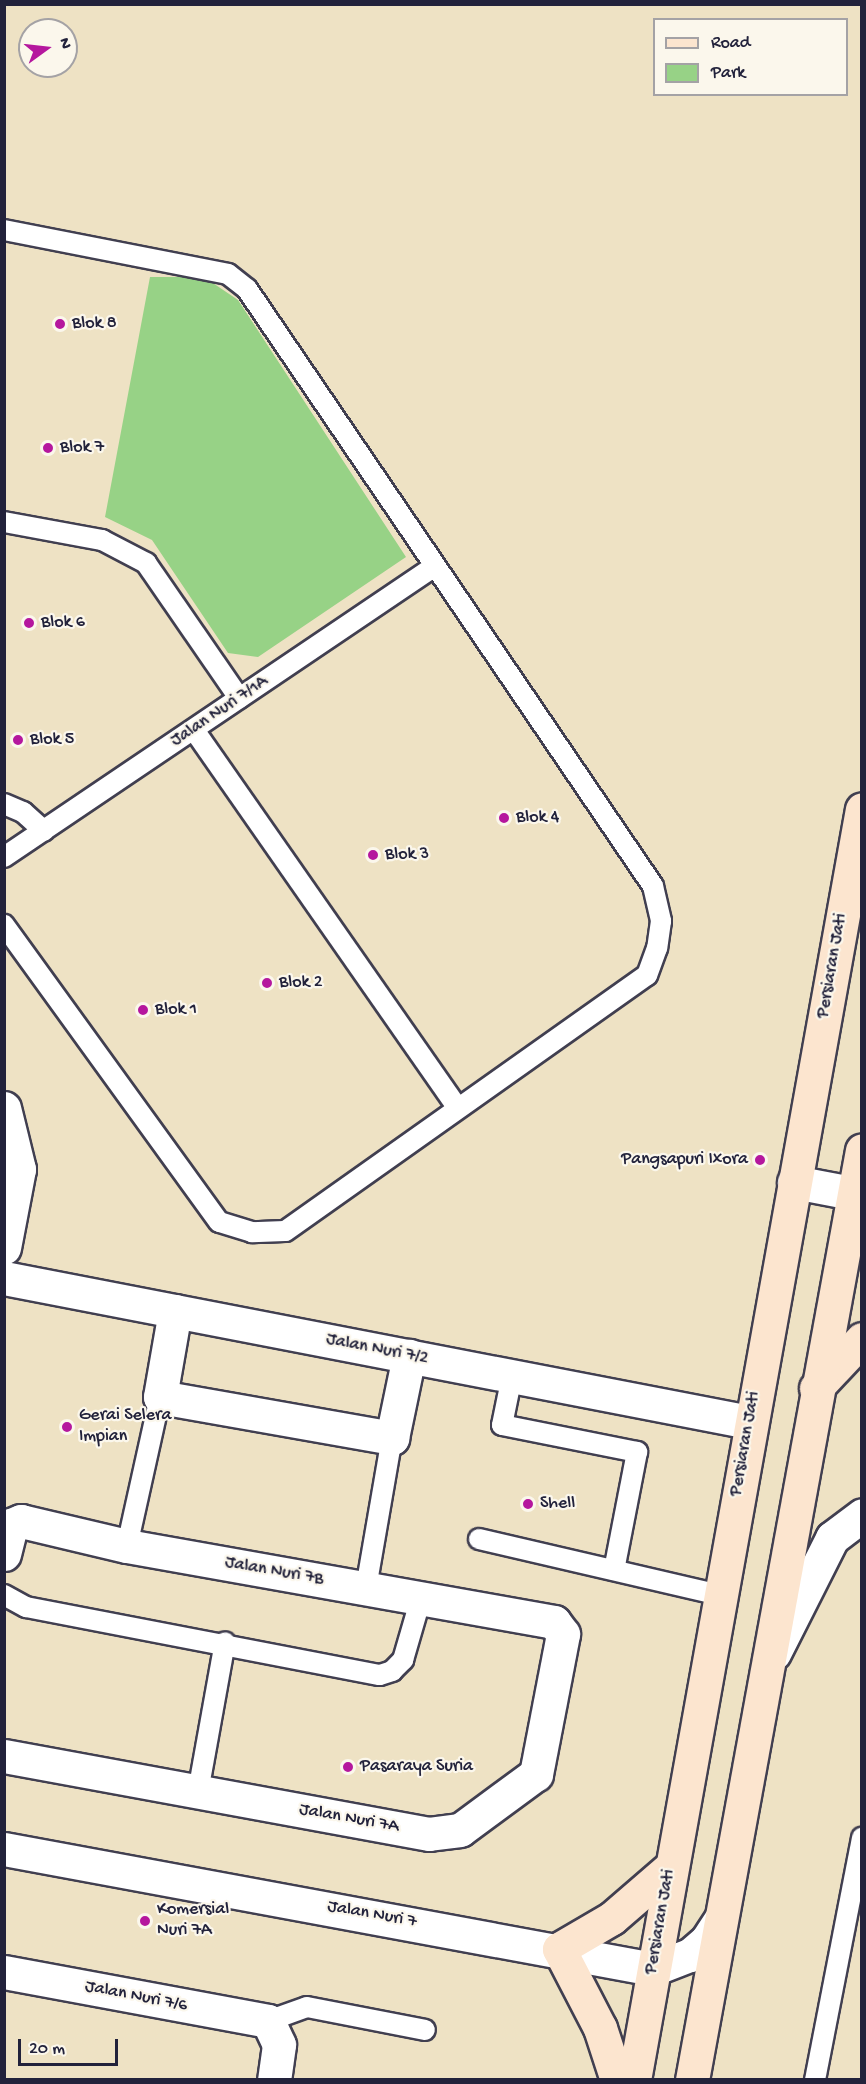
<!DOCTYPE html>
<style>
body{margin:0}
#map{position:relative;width:866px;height:2084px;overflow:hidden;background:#eee2c4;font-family:"Gochi Hand",sans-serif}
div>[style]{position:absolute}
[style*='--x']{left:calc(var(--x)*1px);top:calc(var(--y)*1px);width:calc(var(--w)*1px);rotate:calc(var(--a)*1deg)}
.green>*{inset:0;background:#97d286}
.roads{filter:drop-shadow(2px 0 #413f50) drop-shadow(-2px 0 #413f50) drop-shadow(0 2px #413f50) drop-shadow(0 -2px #413f50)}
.service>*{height:20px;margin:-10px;padding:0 10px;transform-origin:10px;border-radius:10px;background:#fff}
.minor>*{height:33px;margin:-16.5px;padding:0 16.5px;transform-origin:16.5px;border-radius:16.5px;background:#fff}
.tertiary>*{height:33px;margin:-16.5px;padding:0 16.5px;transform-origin:16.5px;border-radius:16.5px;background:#fff}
.secondary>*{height:33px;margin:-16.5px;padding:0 16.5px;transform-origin:16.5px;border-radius:16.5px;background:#fce5cf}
.dots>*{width:16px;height:16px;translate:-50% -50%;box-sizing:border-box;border:3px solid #fbf7ec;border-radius:50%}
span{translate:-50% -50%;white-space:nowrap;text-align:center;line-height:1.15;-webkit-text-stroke:4.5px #fbf7ec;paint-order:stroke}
.poi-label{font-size:18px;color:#22223b}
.left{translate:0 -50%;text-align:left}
.right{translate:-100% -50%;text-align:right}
.street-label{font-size:18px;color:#22223b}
.frame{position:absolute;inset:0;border:6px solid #22223b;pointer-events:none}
.legend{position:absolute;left:653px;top:18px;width:195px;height:78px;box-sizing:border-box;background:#fbf7ec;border:2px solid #a4a2a5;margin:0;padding:8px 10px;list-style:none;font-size:18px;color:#22223b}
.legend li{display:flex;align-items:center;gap:12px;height:30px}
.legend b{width:30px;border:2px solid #a4a2a5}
.north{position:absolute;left:18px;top:18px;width:60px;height:60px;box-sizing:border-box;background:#fbf7ec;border:2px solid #a4a2a5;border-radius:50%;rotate:75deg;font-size:16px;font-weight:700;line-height:24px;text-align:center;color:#22223b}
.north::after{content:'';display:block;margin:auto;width:21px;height:27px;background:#b5179e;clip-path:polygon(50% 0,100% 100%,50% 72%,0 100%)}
.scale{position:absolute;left:18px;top:2039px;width:100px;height:27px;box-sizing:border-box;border:3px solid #22223b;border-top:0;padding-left:8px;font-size:18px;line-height:21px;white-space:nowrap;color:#22223b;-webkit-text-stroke:4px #fbf7ec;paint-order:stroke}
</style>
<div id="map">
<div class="green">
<i style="clip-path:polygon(150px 277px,204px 277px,238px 300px,406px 557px,258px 657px,228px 653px,152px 540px,105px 517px)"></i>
</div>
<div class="roads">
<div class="service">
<i style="--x:4;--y:230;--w:228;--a:11.1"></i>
<i style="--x:228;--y:274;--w:24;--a:38"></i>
<i style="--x:247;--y:289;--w:722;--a:55.78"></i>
<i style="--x:653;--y:886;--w:36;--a:77"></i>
<i style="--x:661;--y:921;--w:27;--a:98"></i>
<i style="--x:657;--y:948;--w:29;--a:110"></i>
<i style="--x:647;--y:975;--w:443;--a:144.7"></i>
<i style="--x:285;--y:1231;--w:33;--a:178"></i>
<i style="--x:252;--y:1232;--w:34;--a:-163"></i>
<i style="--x:219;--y:1222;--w:367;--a:-125.9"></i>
<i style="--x:4;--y:522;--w:100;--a:10.4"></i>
<i style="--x:102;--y:540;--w:50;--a:27.6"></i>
<i style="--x:146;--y:563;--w:164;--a:55.4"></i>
<i style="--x:194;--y:730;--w:461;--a:55.1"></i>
<i style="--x:4;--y:804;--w:21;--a:23"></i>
<i style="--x:23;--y:812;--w:28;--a:42"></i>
<i style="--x:4;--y:857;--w:520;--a:-34.03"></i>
<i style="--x:512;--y:1376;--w:50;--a:101.5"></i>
<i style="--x:502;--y:1425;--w:138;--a:11.3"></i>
<i style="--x:637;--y:1452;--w:120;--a:101"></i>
<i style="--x:479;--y:1539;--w:246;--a:13.1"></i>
<i style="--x:127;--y:1546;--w:153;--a:-77.5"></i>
<i style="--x:366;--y:1588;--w:152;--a:-80.2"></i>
<i style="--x:4;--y:1595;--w:25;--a:29"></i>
<i style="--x:26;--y:1607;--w:360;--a:10.9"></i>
<i style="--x:380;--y:1675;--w:13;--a:-18"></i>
<i style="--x:392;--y:1671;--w:16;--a:-45"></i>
<i style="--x:403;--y:1660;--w:65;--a:-73.8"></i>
<i style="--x:198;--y:1792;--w:152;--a:-79.8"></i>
<i style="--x:268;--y:2021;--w:41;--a:-19.7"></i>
<i style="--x:307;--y:2007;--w:120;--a:11"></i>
<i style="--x:815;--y:2080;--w:247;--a:-79"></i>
</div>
<div class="minor">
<i style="--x:4;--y:1108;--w:63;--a:76.2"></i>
<i style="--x:19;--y:1169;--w:80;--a:100.8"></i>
<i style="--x:794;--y:1182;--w:69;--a:10.8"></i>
<i style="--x:4;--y:1278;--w:759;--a:10.94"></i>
<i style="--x:175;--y:1311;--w:87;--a:99.9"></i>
<i style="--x:160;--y:1397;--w:236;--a:10"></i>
<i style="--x:392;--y:1438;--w:84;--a:-78.3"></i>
<i style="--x:4;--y:1554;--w:30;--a:-76"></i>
<i style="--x:11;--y:1525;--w:11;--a:-22"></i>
<i style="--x:21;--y:1521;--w:109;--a:13.3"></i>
<i style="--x:127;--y:1546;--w:434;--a:10.1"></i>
<i style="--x:554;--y:1622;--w:15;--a:53"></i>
<i style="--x:563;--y:1634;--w:143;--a:100.9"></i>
<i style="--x:536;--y:1774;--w:94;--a:143.6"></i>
<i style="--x:460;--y:1830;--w:31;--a:173"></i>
<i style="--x:429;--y:1834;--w:432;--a:-169.6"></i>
<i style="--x:774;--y:1653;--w:129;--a:-63.2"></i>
<i style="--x:832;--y:1538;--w:38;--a:-37"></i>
<i style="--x:4;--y:1972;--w:269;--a:10.5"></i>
<i style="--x:268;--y:2021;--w:26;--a:65"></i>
<i style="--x:279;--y:2045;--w:35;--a:98"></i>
</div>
<div class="tertiary">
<i style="--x:4;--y:1849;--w:660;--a:10.48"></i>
<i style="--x:653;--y:1969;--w:40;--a:-21"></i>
<i style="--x:690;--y:1955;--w:23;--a:-41"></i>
<i style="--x:707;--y:1940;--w:24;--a:-57"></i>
</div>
<div class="secondary">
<i style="--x:816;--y:1388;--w:67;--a:-46.8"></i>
<i style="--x:617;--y:2080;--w:55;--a:-108.1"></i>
<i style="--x:600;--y:2028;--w:89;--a:-117.4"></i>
<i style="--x:559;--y:1949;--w:61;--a:-30.3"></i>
<i style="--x:612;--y:1918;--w:78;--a:-40.8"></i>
<i style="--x:634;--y:2080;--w:1291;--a:-79.83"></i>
<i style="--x:692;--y:2080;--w:945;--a:-79.64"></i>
</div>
</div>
<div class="dots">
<i style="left:60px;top:324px;background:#b5179e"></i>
<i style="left:48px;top:448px;background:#b5179e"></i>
<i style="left:29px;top:623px;background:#b5179e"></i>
<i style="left:18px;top:740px;background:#b5179e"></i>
<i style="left:504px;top:818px;background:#b5179e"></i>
<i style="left:373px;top:855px;background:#b5179e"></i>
<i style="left:267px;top:983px;background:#b5179e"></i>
<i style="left:143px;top:1010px;background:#b5179e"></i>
<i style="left:760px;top:1160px;background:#b5179e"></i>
<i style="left:67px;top:1427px;background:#b5179e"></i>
<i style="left:528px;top:1504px;background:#b5179e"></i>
<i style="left:348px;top:1767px;background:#b5179e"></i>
<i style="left:145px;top:1921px;background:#b5179e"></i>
</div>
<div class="poi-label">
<span class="left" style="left:72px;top:324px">Blok 8</span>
<span class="left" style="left:60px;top:448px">Blok 7</span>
<span class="left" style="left:41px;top:623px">Blok 6</span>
<span class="left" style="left:30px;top:740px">Blok 5</span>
<span class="left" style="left:516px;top:818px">Blok 4</span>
<span class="left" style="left:385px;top:855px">Blok 3</span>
<span class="left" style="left:279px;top:983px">Blok 2</span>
<span class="left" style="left:155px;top:1010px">Blok 1</span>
<span class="right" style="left:748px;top:1160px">Pangsapuri Ixora</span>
<span class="left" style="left:79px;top:1427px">Gerai Selera<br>Impian</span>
<span class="left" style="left:540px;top:1504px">Shell</span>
<span class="left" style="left:360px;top:1767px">Pasaraya Suria</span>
<span class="left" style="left:157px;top:1921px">Komersial<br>Nuri 7A</span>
</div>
<div class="street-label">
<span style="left:220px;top:712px;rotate:-34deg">Jalan Nuri 7/1A</span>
<span style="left:833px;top:966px;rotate:-80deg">Persiaran Jati</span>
<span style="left:377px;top:1350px;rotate:11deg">Jalan Nuri 7/2</span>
<span style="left:746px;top:1444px;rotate:-80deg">Persiaran Jati</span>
<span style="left:274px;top:1572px;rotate:10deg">Jalan Nuri 7B</span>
<span style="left:349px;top:1819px;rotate:10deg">Jalan Nuri 7A</span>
<span style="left:372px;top:1915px;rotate:10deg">Jalan Nuri 7</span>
<span style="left:661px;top:1922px;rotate:-80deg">Persiaran Jati</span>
<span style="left:136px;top:1997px;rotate:11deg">Jalan Nuri 7/6</span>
</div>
<div class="frame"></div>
<ul class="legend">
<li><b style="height:8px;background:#fce5cf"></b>Road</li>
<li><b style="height:16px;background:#97d286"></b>Park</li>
</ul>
<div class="north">N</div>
<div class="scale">20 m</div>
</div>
